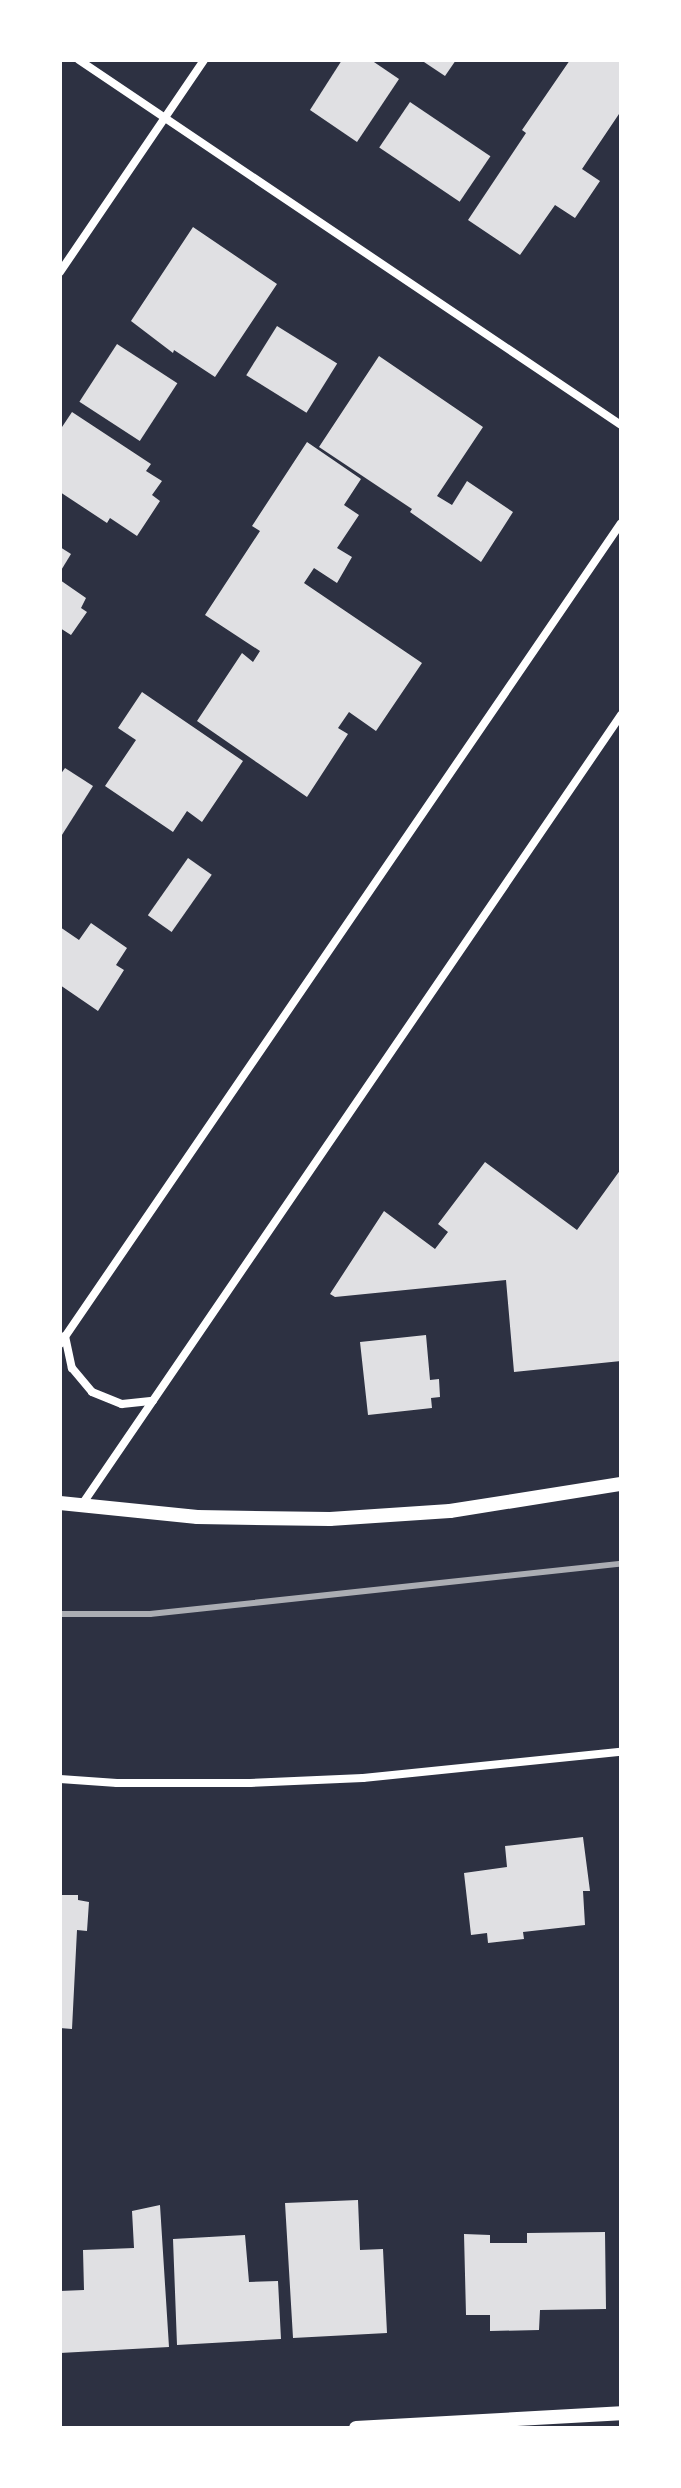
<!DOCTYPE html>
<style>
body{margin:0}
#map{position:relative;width:681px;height:2488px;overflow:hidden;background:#2d3142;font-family:"Source Sans 3",sans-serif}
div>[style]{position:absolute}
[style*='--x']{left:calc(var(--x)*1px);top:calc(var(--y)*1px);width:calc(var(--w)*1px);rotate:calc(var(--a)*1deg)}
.building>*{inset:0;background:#e0e0e3;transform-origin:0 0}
.minor>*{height:8px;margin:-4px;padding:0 4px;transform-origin:4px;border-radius:4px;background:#fff}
.tertiary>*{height:14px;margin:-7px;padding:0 7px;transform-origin:7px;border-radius:7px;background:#fff}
.rail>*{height:6px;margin:-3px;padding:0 3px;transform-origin:3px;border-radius:3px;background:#abadb3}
span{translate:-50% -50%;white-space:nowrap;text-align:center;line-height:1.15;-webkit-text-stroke:6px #fff;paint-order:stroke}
.frame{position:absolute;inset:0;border:62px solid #fff;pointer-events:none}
</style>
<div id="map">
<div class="building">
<i style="clip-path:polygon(342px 60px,371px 60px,399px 79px,357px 142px,310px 110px)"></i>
<i style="clip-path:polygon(421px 60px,456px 60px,445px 76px)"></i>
<i style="clip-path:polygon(570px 60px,621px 60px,621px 111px,582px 169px,600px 181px,575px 218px,555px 205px,520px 255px,468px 220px,526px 133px,522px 130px)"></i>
<i style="left:410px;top:102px;width:97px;height:55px;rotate:34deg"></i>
<i style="clip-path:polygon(193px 227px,277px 284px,215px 377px,174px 350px,173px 353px,131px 321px)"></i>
<i style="left:277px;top:326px;width:71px;height:58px;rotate:32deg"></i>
<i style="left:117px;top:344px;width:72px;height:69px;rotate:33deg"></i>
<i style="clip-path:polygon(379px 356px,483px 427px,437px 496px,452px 505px,467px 481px,513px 512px,481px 562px,410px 512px,412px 509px,319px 447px)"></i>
<i style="clip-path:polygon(72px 412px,151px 464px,146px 471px,162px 481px,152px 495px,160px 501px,137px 536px,110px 518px,107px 523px,60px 492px,60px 430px)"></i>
<i style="clip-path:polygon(307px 442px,361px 479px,344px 505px,359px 515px,337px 548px,352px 557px,337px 583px,314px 568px,304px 583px,422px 663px,376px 731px,349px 712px,338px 728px,348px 734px,307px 797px,197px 721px,242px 653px,253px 662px,260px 651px,205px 615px,260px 531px,252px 526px)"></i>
<i style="clip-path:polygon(60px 547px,71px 554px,60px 572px)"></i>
<i style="clip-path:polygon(60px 580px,86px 598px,81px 608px,87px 612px,71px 635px,60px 628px)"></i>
<i style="clip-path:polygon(142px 692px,243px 761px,202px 822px,187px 811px,173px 832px,105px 786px,136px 740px,118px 728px)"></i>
<i style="clip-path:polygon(65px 768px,93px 786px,60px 838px,60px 775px)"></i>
<i style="left:188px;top:858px;width:29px;height:70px;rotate:35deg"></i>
<i style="clip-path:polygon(91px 923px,127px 948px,116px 965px,124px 970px,98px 1011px,60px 985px,60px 927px,79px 940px)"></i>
<i style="clip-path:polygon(485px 1162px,577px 1230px,621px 1169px,621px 1361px,514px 1372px,506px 1280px,335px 1297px,330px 1294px,384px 1211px,435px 1249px,448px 1232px,438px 1224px)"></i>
<i style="clip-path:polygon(426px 1335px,430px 1380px,439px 1379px,440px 1397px,431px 1398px,432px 1408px,368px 1415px,360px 1342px)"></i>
<i style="clip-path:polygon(583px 1837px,590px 1891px,583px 1891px,585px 1925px,523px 1932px,524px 1939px,488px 1943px,487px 1933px,471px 1935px,464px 1873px,507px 1867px,505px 1846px)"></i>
<i style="clip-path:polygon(60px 1895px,78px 1895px,78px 1900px,89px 1902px,87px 1931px,77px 1930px,72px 2029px,60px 2028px)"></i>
<i style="clip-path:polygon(358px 2200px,360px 2250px,383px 2249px,387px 2333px,293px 2338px,285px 2203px)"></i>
<i style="clip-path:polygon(160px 2205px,169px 2347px,60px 2353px,60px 2291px,84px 2290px,83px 2250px,134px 2248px,132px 2211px)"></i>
<i style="clip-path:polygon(605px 2232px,606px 2309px,540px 2310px,539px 2330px,490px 2331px,490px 2315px,466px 2315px,464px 2234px,490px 2235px,490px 2243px,527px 2243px,527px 2233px)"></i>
<i style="clip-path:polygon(245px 2235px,249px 2282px,278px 2281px,281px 2339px,177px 2345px,173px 2239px)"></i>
</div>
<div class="minor">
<i style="--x:79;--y:60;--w:653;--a:33.96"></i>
<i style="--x:60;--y:272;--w:256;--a:-55.8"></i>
<i style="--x:65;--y:1336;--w:33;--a:78"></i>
<i style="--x:72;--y:1368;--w:31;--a:50"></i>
<i style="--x:92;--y:1392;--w:32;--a:22"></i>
<i style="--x:122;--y:1404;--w:31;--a:-6"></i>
<i style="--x:60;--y:1344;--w:994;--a:-55.65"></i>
<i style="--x:81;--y:1506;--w:958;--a:-55.68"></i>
<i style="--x:60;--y:1779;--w:57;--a:4"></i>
<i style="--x:117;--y:1783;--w:133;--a:0"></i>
<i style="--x:250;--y:1783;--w:113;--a:-2.5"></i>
<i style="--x:363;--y:1778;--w:259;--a:-5.8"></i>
</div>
<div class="tertiary">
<i style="--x:60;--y:1503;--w:138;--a:5.8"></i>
<i style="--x:197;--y:1517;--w:133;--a:0.9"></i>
<i style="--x:330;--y:1519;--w:120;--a:-3.8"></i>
<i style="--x:450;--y:1511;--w:173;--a:-9"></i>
<i style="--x:356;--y:2428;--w:265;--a:-3.2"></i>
</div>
<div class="rail">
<i style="--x:60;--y:1614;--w:90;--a:0"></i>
<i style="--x:150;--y:1614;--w:474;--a:-6.1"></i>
</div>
<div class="frame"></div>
</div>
